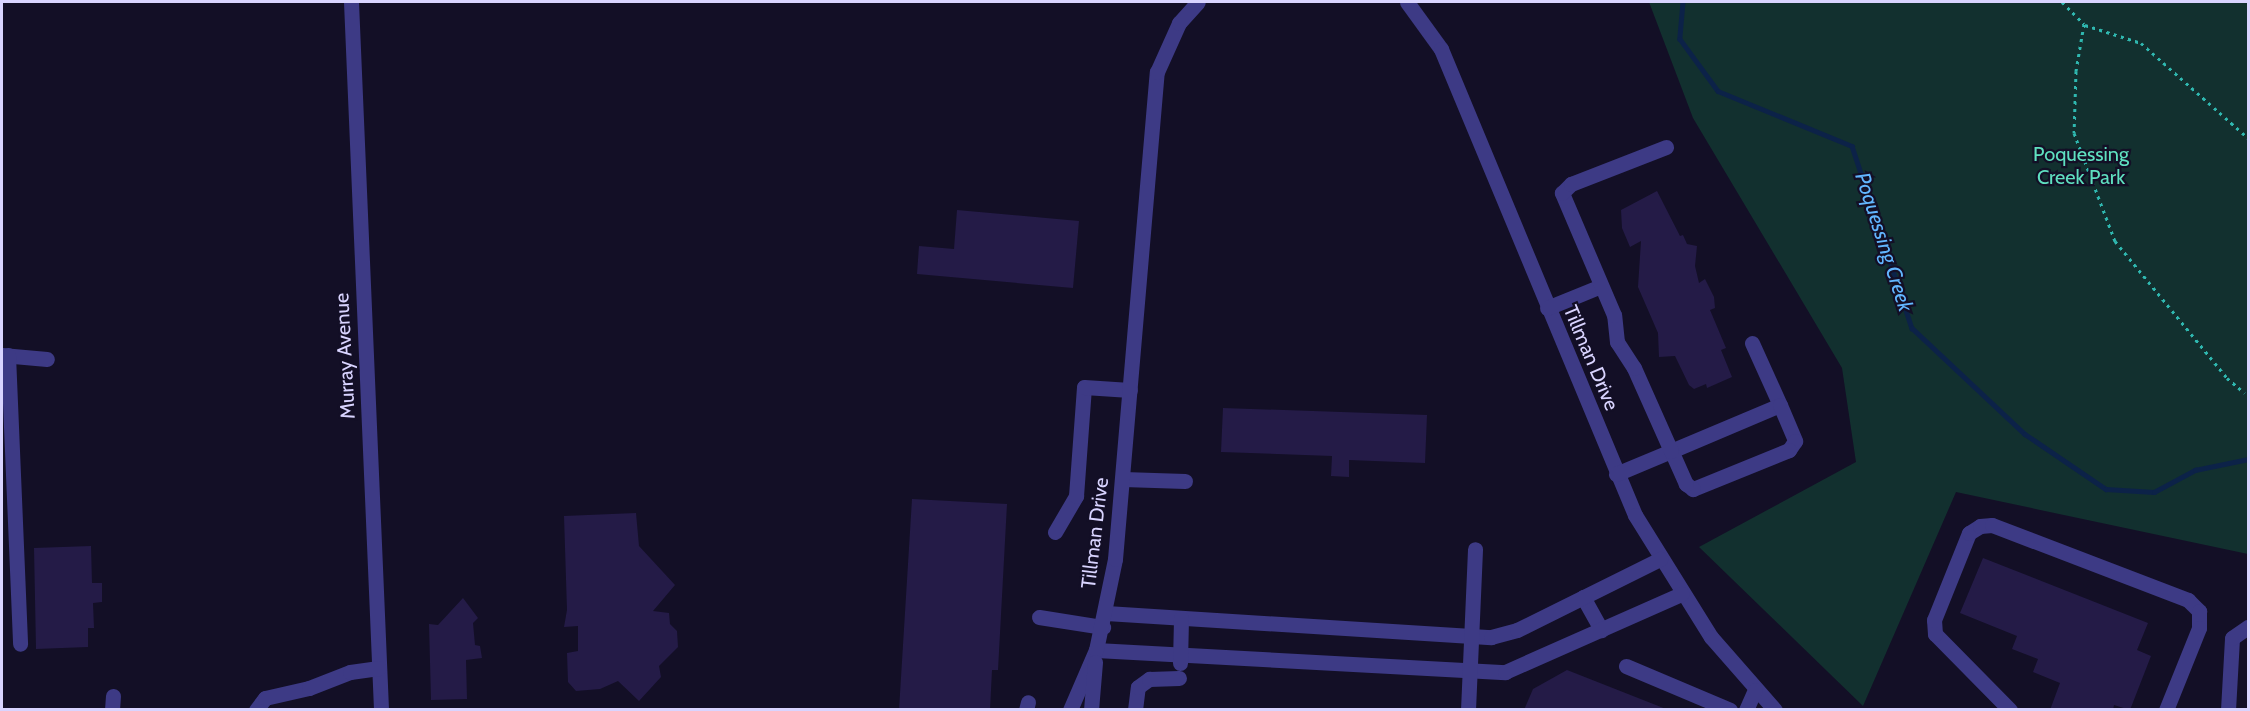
<!DOCTYPE html>
<style>
body{margin:0}
#map{position:relative;width:2250px;height:711px;overflow:hidden;background:#130f26;font-family:Cabin,sans-serif}
div>[style]{position:absolute}
[style*='--x']{left:calc(var(--x)*1px);top:calc(var(--y)*1px);width:calc(var(--w)*1px);rotate:calc(var(--a)*1deg)}
.green>*{inset:0;background:#12302f}
.stream>*{height:4.5px;margin:-2.25px;padding:0 2.25px;transform-origin:2.25px;border-radius:2.25px;background:#0c2248}
.building>*{inset:0;background:#241b47}
.path>*{height:3px;margin-top:-1.5px;transform-origin:0;background:repeating-linear-gradient(90deg,#2fb8b0 0 3px,transparent 0 7.5px)}
.minor>*{height:15px;margin:-7.5px;padding:0 7.5px;transform-origin:7.5px;border-radius:7.5px;background:#3d3a85}
span{translate:-50% -50%;white-space:nowrap;text-align:center;line-height:1.15;-webkit-text-stroke:4.5px #130f26;paint-order:stroke}
.park-label{font-size:20px;color:#5fe0c0}
.street-label{font-size:20px;color:#d9d4ff}
.water-label{font-size:21px;color:#62b6ff;font-style:italic}
.frame{position:absolute;inset:0;border:3px solid #d9d4ff;pointer-events:none}
</style>
<div id="map">
<div class="green">
<i style="clip-path:polygon(1649px 2px,2248px 2px,2248px 554px,1956px 492px,1863px 706px,1699px 547px,1856px 462px,1842px 368px,1693px 118px)"></i>
</div>
<div class="stream">
<i style="--x:1683;--y:2;--w:37;--a:95"></i>
<i style="--x:1680;--y:39;--w:64;--a:53.8"></i>
<i style="--x:1718;--y:91;--w:145;--a:22.3"></i>
<i style="--x:1852;--y:146;--w:192;--a:71.8"></i>
<i style="--x:1912;--y:328;--w:155;--a:43.2"></i>
<i style="--x:2025;--y:434;--w:98;--a:34.2"></i>
<i style="--x:2106;--y:489;--w:48;--a:3.6"></i>
<i style="--x:2154;--y:492;--w:47;--a:-28.2"></i>
<i style="--x:2195;--y:470;--w:54;--a:-11.7"></i>
</div>
<div class="building">
<i style="clip-path:polygon(1657px 191px,1680px 236px,1683px 235px,1687px 244px,1697px 246px,1695px 266px,1699px 283px,1705px 279px,1714px 297px,1715px 308px,1710px 310px,1726px 348px,1721px 350px,1732px 377px,1707px 388px,1706px 384px,1694px 389px,1689px 385px,1675px 356px,1659px 357px,1658px 333px,1638px 287px,1641px 241px,1630px 247px,1622px 228px,1621px 210px)"></i>
<i style="clip-path:polygon(957px 210px,1079px 221px,1073px 288px,917px 274px,919px 246px,954px 249px)"></i>
<i style="clip-path:polygon(1223px 408px,1427px 415px,1425px 463px,1349px 460px,1349px 477px,1331px 476px,1332px 456px,1221px 452px)"></i>
<i style="clip-path:polygon(912px 499px,1007px 504px,998px 670px,992px 670px,990px 710px,899px 710px)"></i>
<i style="clip-path:polygon(636px 513px,639px 546px,675px 585px,653px 611px,669px 613px,670px 624px,677px 631px,678px 647px,659px 666px,661px 677px,639px 701px,618px 681px,600px 689px,576px 691px,568px 682px,567px 653px,578px 651px,578px 626px,564px 627px,567px 610px,564px 516px)"></i>
<i style="clip-path:polygon(91px 546px,92px 583px,102px 583px,102px 602px,93px 603px,94px 628px,88px 628px,88px 647px,36px 649px,34px 548px)"></i>
<i style="clip-path:polygon(1983px 558px,2148px 623px,2137px 650px,2151px 656px,2130px 710px,2114px 705px,2113px 710px,2050px 710px,2060px 683px,2033px 672px,2038px 659px,2012px 649px,2017px 636px,1960px 613px)"></i>
<i style="clip-path:polygon(463px 598px,478px 618px,473px 623px,475px 645px,480px 646px,482px 658px,466px 660px,467px 699px,431px 700px,429px 624px,438px 625px)"></i>
<i style="clip-path:polygon(1567px 670px,1666px 709px,1665px 710px,1524px 710px,1533px 689px)"></i>
</div>
<div class="path">
<i style="--x:2062;--y:2;--w:31;--a:45"></i>
<i style="--x:2084;--y:24;--w:48;--a:99.7"></i>
<i style="--x:2076;--y:71;--w:62;--a:91.8"></i>
<i style="--x:2074;--y:133;--w:116;--a:69.2"></i>
<i style="--x:2115;--y:241;--w:177;--a:50.7"></i>
<i style="--x:2227;--y:378;--w:23;--a:40"></i>
<i style="--x:2085;--y:25;--w:59;--a:17.8"></i>
<i style="--x:2141;--y:43;--w:143;--a:41.6"></i>
</div>
<div class="minor">
<i style="--x:351;--y:2;--w:709;--a:87.57"></i>
<i style="--x:1407;--y:2;--w:58;--a:54.1"></i>
<i style="--x:1441;--y:49;--w:505;--a:67.4"></i>
<i style="--x:1635;--y:515;--w:144;--a:58.1"></i>
<i style="--x:1711;--y:637;--w:97;--a:48.8"></i>
<i style="--x:1547;--y:308;--w:58;--a:-22.2"></i>
<i style="--x:1752;--y:343;--w:68;--a:65.7"></i>
<i style="--x:2;--y:355;--w:45;--a:5.1"></i>
<i style="--x:8;--y:355;--w:289;--a:87.6"></i>
<i style="--x:1616;--y:474;--w:60;--a:-22.7"></i>
<i style="--x:1671;--y:451;--w:118;--a:-22.9"></i>
<i style="--x:1780;--y:405;--w:39;--a:67"></i>
<i style="--x:1795;--y:441;--w:11;--a:124"></i>
<i style="--x:1789;--y:450;--w:104;--a:157.9"></i>
<i style="--x:1693;--y:489;--w:9;--a:-144"></i>
<i style="--x:1686;--y:484;--w:36;--a:-114"></i>
<i style="--x:1671;--y:451;--w:91;--a:-114"></i>
<i style="--x:1634;--y:368;--w:31;--a:-123"></i>
<i style="--x:1617;--y:342;--w:27;--a:-96"></i>
<i style="--x:1614;--y:315;--w:133;--a:-113.1"></i>
<i style="--x:1562;--y:193;--w:13;--a:-45"></i>
<i style="--x:1571;--y:184;--w:102;--a:-21.3"></i>
<i style="--x:1123;--y:479;--w:62;--a:1.8"></i>
<i style="--x:1055;--y:532;--w:42;--a:-59.7"></i>
<i style="--x:1076;--y:496;--w:109;--a:-85.8"></i>
<i style="--x:1084;--y:387;--w:46;--a:3.7"></i>
<i style="--x:1583;--y:597;--w:38;--a:61"></i>
<i style="--x:1106;--y:613;--w:386;--a:3.6"></i>
<i style="--x:1491;--y:637;--w:27;--a:-15"></i>
<i style="--x:1517;--y:630;--w:160;--a:-26.4"></i>
<i style="--x:1039;--y:617;--w:65;--a:8.9"></i>
<i style="--x:1096;--y:650;--w:410;--a:3.1"></i>
<i style="--x:1505;--y:672;--w:193;--a:-23.9"></i>
<i style="--x:1180;--y:663;--w:45;--a:-88.7"></i>
<i style="--x:1626;--y:666;--w:113;--a:22.9"></i>
<i style="--x:112;--y:710;--w:14;--a:-86"></i>
<i style="--x:256;--y:710;--w:15;--a:-53"></i>
<i style="--x:265;--y:698;--w:45;--a:-12.8"></i>
<i style="--x:309;--y:688;--w:44;--a:-21.3"></i>
<i style="--x:350;--y:672;--w:29;--a:-8"></i>
<i style="--x:1026;--y:710;--w:8;--a:-76"></i>
<i style="--x:1070;--y:710;--w:65;--a:-66.6"></i>
<i style="--x:1096;--y:650;--w:93;--a:-78.2"></i>
<i style="--x:1115;--y:559;--w:489;--a:-85.1"></i>
<i style="--x:1157;--y:72;--w:54;--a:-65.8"></i>
<i style="--x:1179;--y:23;--w:28;--a:-48"></i>
<i style="--x:1091;--y:710;--w:48;--a:-85.2"></i>
<i style="--x:1135;--y:710;--w:23;--a:-83"></i>
<i style="--x:1138;--y:687;--w:14;--a:-36"></i>
<i style="--x:1149;--y:679;--w:30;--a:-2"></i>
<i style="--x:1468;--y:710;--w:161;--a:-87.5"></i>
<i style="--x:1746;--y:710;--w:22;--a:-66"></i>
<i style="--x:2010;--y:710;--w:107;--a:-134.6"></i>
<i style="--x:1935;--y:634;--w:14;--a:-94"></i>
<i style="--x:1934;--y:620;--w:94;--a:-68.1"></i>
<i style="--x:1969;--y:533;--w:13;--a:-32"></i>
<i style="--x:1980;--y:526;--w:12;--a:-5"></i>
<i style="--x:1992;--y:525;--w:210;--a:20.9"></i>
<i style="--x:2188;--y:600;--w:16;--a:45"></i>
<i style="--x:2199;--y:611;--w:17;--a:90"></i>
<i style="--x:2199;--y:628;--w:88;--a:111.9"></i>
<i style="--x:2228;--y:710;--w:72;--a:-86.8"></i>
<i style="--x:2232;--y:638;--w:19;--a:-35"></i>
</div>
<div class="park-label">
<span style="left:2081px;top:166px">Poquessing<br>Creek Park</span>
</div>
<div class="street-label">
<span style="left:345px;top:356px;rotate:-93deg">Murray Avenue</span>
<span style="left:1591px;top:358px;rotate:67deg">Tillman Drive</span>
<span style="left:1095px;top:533px;rotate:-83deg">Tillman Drive</span>
</div>
<div class="water-label">
<span style="left:1884px;top:242px;rotate:72deg">Poquessing Creek</span>
</div>
<div class="frame"></div>
</div>
